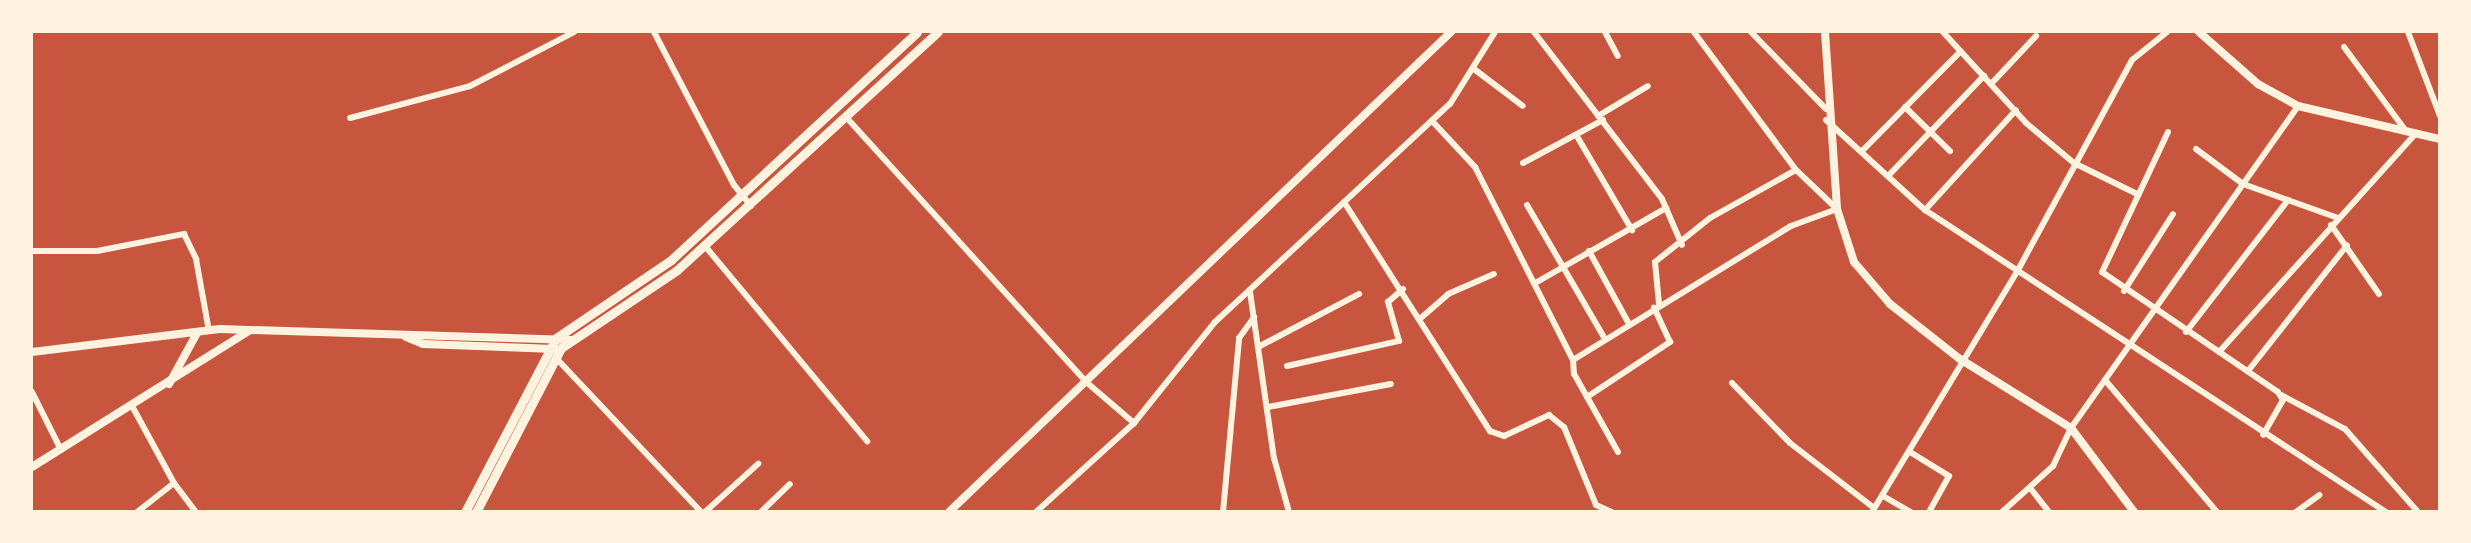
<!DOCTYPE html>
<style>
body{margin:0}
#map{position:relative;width:2471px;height:543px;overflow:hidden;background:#c8553d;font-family:"IBM Plex Sans",sans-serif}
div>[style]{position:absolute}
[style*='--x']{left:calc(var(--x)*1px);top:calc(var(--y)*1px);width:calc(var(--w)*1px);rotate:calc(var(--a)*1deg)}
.minor>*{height:6px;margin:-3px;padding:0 3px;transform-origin:3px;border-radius:3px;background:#fff3e0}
.tertiary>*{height:8px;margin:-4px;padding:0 4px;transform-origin:4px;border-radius:4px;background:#fff3e0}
.secondary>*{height:9px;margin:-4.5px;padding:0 4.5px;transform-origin:4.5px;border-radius:4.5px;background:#fff3e0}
span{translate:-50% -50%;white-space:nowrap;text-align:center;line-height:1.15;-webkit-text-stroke:5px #fff3e0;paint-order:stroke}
.frame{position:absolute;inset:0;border:33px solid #fff3e0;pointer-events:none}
</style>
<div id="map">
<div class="minor">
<i style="--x:654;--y:32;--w:173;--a:62.4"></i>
<i style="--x:734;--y:185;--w:27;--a:51"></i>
<i style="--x:1534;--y:32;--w:210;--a:52.5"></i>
<i style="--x:1662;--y:199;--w:50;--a:66.5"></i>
<i style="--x:1605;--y:32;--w:27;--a:62"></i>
<i style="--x:1751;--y:32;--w:107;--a:45.8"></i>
<i style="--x:1943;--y:32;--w:123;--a:47.6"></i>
<i style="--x:2026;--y:123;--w:62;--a:39.8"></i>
<i style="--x:2074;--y:163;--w:72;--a:26.2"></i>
<i style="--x:2408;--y:32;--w:90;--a:69.1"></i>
<i style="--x:2344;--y:47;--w:104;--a:53.6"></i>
<i style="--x:1474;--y:69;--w:61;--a:37.1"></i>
<i style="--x:1991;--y:84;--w:66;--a:-46.8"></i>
<i style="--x:1905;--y:107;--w:63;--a:44.4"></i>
<i style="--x:1598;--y:116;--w:58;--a:-31"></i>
<i style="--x:846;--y:117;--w:356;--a:47.8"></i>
<i style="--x:1085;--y:381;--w:65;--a:40.6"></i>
<i style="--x:350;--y:118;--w:124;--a:-14.9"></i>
<i style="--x:470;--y:86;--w:117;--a:-27.4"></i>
<i style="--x:1826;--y:120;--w:134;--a:42.3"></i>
<i style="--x:1925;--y:210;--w:551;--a:33.23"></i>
<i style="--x:1433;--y:122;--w:62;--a:47"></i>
<i style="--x:1475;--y:167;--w:216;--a:63.1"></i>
<i style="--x:2168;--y:132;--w:155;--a:115.2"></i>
<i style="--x:2102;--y:272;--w:213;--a:34.3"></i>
<i style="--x:2278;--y:392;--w:9;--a:58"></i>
<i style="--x:2283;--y:400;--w:40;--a:119.7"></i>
<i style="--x:1578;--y:138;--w:107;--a:59.6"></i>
<i style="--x:2196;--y:149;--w:59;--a:36.7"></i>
<i style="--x:2243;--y:184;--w:101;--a:19.7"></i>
<i style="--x:1863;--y:150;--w:139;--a:-45.3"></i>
<i style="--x:1523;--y:163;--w:91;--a:-28.3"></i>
<i style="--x:1888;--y:176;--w:139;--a:-46.2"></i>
<i style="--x:1344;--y:202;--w:272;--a:57.5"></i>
<i style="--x:1490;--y:431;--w:15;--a:20"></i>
<i style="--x:1504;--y:436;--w:50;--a:-25"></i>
<i style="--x:1549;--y:415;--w:19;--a:39"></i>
<i style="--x:1564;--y:427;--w:84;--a:67.7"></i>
<i style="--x:1596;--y:505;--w:17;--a:24"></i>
<i style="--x:1527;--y:205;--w:155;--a:59.8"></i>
<i style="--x:1925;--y:210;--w:135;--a:-47.7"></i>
<i style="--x:2331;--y:225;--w:84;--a:55.2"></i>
<i style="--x:705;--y:246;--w:254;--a:50.3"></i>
<i style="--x:32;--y:251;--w:65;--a:0"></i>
<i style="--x:97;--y:251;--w:89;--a:-11.1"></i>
<i style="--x:184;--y:234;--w:28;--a:64"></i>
<i style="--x:196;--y:259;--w:73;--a:79.8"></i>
<i style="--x:1589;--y:251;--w:83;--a:61.3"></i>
<i style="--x:1537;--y:282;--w:149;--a:-29.8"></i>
<i style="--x:2124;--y:291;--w:91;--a:-57.5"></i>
<i style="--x:1250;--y:292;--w:168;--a:81.8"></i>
<i style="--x:1274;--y:458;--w:56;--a:74.5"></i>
<i style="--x:1659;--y:304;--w:42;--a:-95.4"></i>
<i style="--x:1655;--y:262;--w:70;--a:-38.7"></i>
<i style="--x:1710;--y:218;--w:98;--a:-29.2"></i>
<i style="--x:1422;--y:317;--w:35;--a:-41"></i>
<i style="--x:1448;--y:294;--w:50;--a:-23.5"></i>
<i style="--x:2186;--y:332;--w:167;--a:-52.3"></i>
<i style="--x:1260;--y:346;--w:112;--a:-27.7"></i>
<i style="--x:2219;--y:352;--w:295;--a:-48"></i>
<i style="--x:556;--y:358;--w:212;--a:46.7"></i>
<i style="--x:1287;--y:366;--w:115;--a:-12.6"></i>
<i style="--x:1399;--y:341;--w:41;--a:-105.8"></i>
<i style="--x:1388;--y:302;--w:20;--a:-41"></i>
<i style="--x:2248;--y:371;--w:160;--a:-51.8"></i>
<i style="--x:2105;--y:380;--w:173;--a:49.7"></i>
<i style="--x:1732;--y:383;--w:83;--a:46"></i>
<i style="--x:1790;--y:443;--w:106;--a:37.7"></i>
<i style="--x:32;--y:392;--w:65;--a:63.4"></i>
<i style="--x:2281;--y:395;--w:72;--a:28"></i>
<i style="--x:2345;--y:429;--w:111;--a:48.7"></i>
<i style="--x:1587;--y:397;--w:100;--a:-33.5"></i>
<i style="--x:1670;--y:342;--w:38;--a:-115"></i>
<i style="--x:132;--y:406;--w:88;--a:61.4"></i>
<i style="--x:174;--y:483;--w:47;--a:141.9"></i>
<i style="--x:1268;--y:407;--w:125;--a:-10.6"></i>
<i style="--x:1618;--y:452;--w:90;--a:-119.4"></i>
<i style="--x:1574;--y:374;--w:14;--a:-94"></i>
<i style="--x:1573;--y:360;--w:256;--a:-31.6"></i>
<i style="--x:1791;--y:226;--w:49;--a:-20.3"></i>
<i style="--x:1837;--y:209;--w:57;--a:-136.4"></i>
<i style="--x:1796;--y:170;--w:172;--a:-126.5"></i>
<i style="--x:1910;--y:452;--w:46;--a:31.6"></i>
<i style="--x:1949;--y:476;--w:41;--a:119.1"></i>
<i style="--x:174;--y:483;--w:36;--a:53"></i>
<i style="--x:2031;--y:489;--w:29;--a:52"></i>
<i style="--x:1883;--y:496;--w:32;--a:30"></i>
<i style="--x:705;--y:512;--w:72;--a:-42.2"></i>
<i style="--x:761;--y:512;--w:40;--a:-44"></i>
<i style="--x:1036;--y:512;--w:132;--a:-42.2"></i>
<i style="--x:1134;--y:423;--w:129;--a:-51.3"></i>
<i style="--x:1215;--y:322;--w:321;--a:-42.9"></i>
<i style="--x:1450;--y:104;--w:85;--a:-58"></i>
<i style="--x:1223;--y:512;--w:175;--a:-84.7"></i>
<i style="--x:1239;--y:338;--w:26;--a:-54"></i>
<i style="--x:1872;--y:512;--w:283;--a:-58.9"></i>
<i style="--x:2018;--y:270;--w:239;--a:-61.5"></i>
<i style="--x:2132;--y:60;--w:45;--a:-38.7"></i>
<i style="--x:2002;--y:512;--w:69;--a:-42"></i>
<i style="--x:2053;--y:466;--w:42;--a:-64.7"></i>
<i style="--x:2071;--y:428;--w:394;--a:-54.8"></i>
<i style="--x:2296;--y:512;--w:29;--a:-36"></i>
</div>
<div class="tertiary">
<i style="--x:1825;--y:32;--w:177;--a:86.1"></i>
<i style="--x:1837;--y:209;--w:56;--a:72.2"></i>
<i style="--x:1854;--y:262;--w:55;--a:49.4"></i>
<i style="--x:1890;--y:304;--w:89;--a:38.2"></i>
<i style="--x:1960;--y:359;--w:131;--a:31.9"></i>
<i style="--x:2071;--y:428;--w:105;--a:53.1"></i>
<i style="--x:2199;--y:32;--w:79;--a:41.4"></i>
<i style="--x:2258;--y:84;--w:46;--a:28.8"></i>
<i style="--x:2298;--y:106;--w:146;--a:13.1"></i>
<i style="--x:406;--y:337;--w:18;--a:22"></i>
<i style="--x:423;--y:344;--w:132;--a:2.2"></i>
<i style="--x:32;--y:352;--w:189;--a:-7"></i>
<i style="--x:220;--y:329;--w:352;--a:1.8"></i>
<i style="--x:169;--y:384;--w:58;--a:-61.2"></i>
<i style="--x:32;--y:467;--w:257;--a:-32.1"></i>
<i style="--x:949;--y:512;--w:695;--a:-43.72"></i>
</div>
<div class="secondary">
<i style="--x:465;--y:512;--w:196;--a:-62.4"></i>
<i style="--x:556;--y:338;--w:139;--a:-34.1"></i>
<i style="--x:671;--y:260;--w:335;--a:-42.8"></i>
<i style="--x:476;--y:512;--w:185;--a:-62.6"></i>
<i style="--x:561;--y:348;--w:140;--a:-33.9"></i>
<i style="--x:677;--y:270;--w:353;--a:-42.4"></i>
</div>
<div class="frame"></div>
</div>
